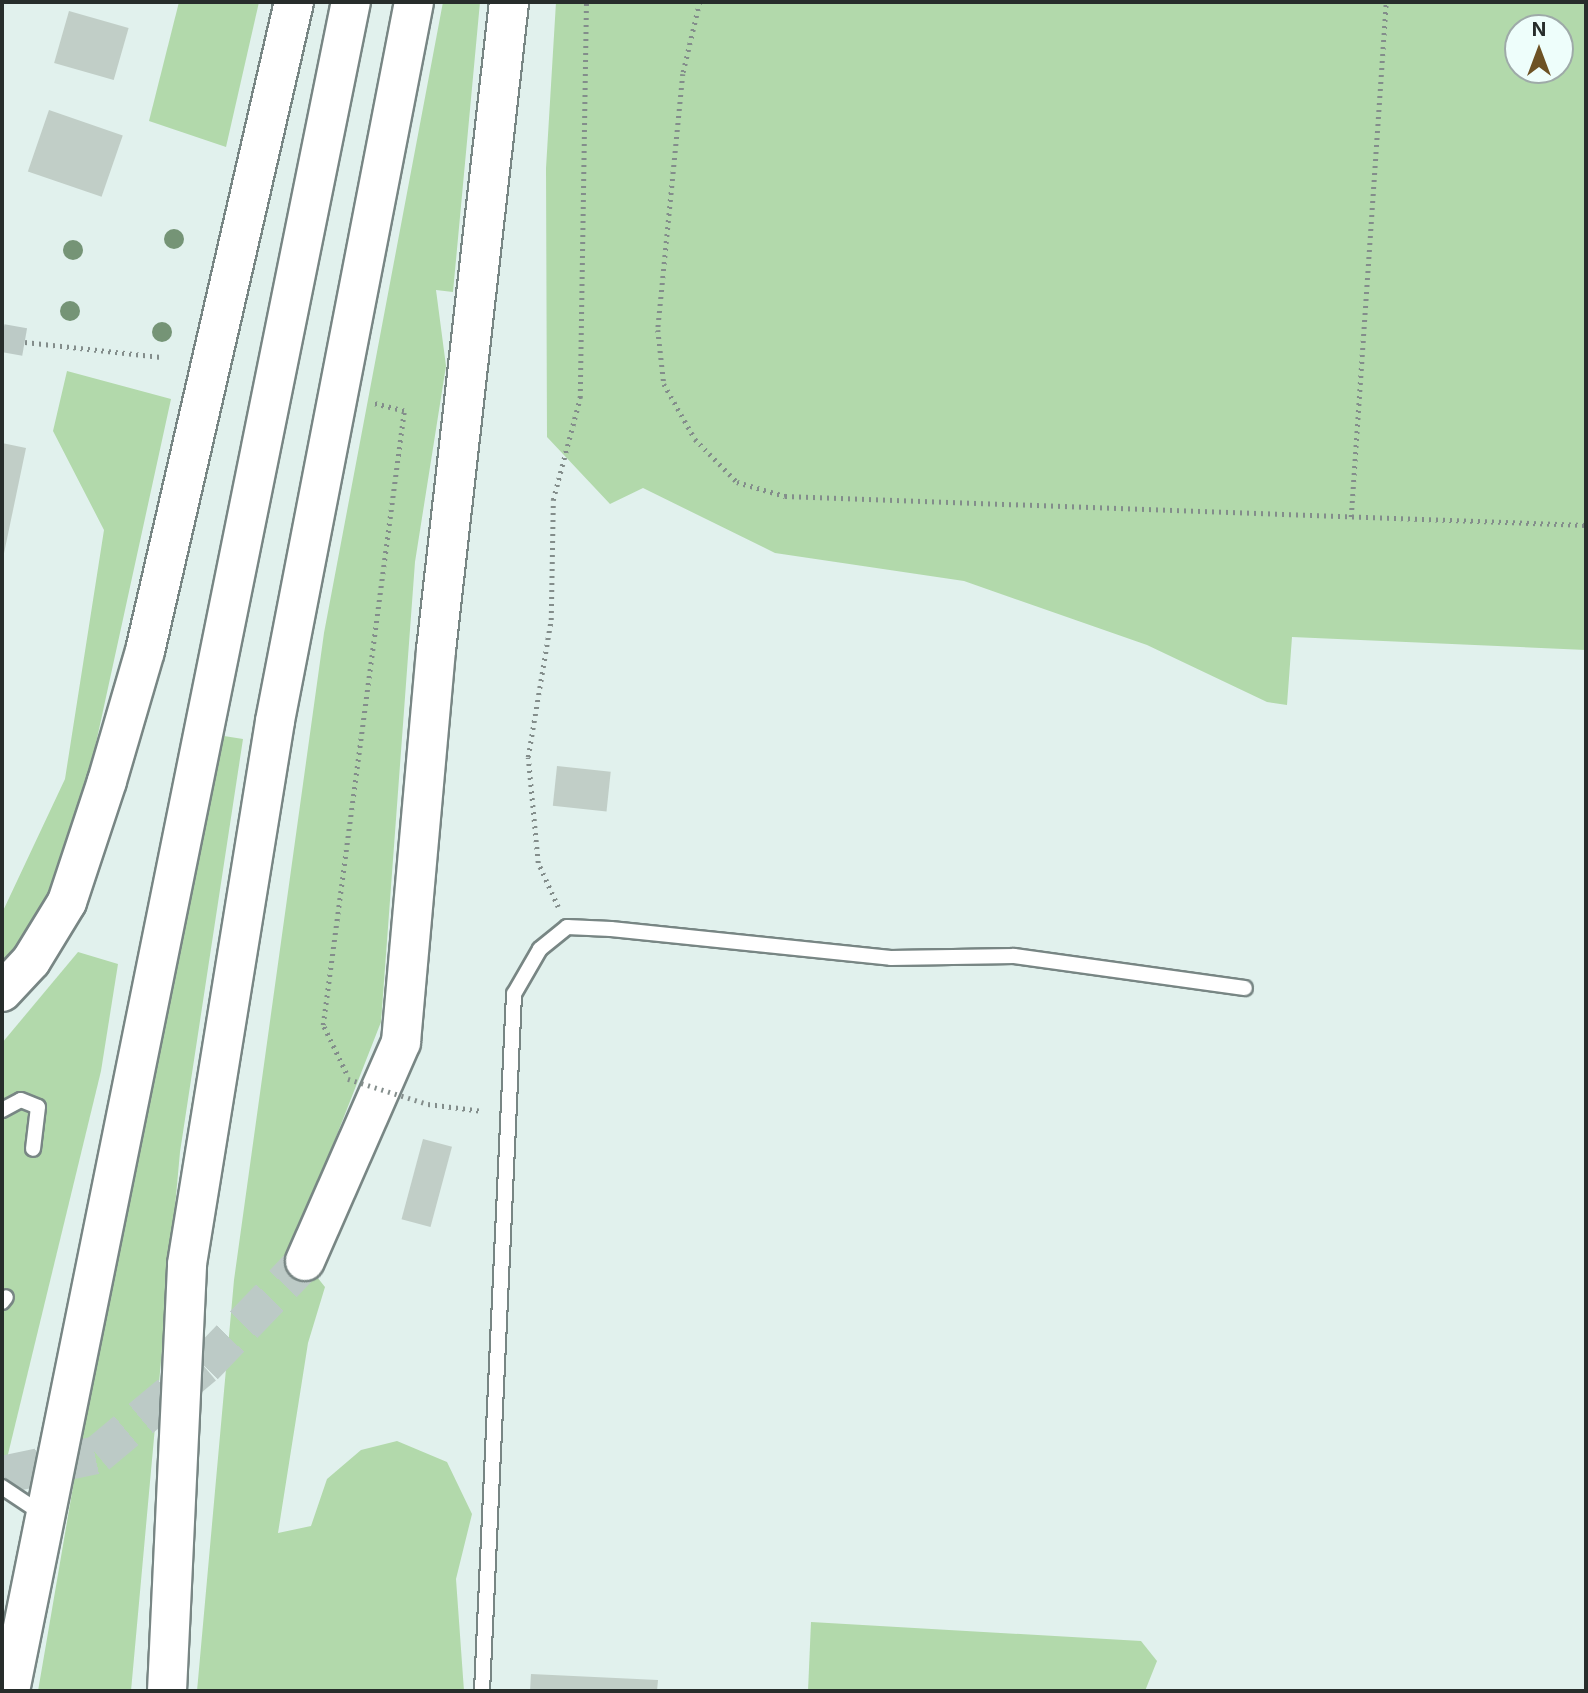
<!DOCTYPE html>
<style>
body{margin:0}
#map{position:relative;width:1588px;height:1693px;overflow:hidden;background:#e1f1ed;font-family:Inter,sans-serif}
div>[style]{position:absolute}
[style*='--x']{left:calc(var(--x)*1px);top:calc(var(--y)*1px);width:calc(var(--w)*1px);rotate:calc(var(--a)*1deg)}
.green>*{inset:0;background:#b2d9ab}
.building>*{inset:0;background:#c1cec7;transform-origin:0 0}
.street-tunnel>*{height:28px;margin-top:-14px;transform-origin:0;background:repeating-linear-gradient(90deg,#bccac6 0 28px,transparent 0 42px)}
.highway-tunnel>*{height:38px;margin-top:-19px;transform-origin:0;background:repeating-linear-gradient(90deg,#bccac6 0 38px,transparent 0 57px)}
.path>*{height:4.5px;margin-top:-2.25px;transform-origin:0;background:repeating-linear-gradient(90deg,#838d8b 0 2px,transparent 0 7px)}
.roads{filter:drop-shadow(2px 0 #788684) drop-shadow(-2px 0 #788684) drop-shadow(0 2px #788684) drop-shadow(0 -2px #788684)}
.lane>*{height:14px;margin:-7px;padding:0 7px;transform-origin:7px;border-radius:7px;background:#fff}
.highway>*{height:38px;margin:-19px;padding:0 19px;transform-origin:19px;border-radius:19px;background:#fff}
.path-bridge>*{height:4.5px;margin-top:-2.25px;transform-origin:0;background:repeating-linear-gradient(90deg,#838d8b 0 2px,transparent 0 7px)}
.trees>*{width:20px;height:20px;margin:-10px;border-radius:50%;background:#759476}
span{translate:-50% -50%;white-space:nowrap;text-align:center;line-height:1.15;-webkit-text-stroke:6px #eefefb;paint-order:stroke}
.frame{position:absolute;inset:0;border:4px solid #272d2b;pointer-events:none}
.north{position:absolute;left:1504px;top:14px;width:70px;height:70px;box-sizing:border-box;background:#eefefb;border:2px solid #9eaaa8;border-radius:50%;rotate:0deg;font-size:19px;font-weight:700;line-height:28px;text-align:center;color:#272d2b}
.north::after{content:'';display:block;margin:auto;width:24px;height:32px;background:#6d5224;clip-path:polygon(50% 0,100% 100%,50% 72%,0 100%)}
</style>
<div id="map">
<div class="green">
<i style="clip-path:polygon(179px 2px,259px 2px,226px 147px,149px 121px)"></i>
<i style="clip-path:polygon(443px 2px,480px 2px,453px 292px,436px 290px,446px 366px,415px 562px,381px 1022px,293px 1247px,325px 1287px,308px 1343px,278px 1533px,311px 1526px,327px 1479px,361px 1450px,397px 1441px,447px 1462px,472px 1514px,456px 1579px,464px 1691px,197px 1691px,234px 1280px,324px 633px)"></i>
<i style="clip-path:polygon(evenodd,556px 2px,1586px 2px,1586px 650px,1292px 637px,1287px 705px,1267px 702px,1147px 645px,964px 581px,775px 553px,643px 488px,610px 504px,547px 437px,546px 168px,556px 2px,1518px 28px,1560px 28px,1560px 70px,1518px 70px,1518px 28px)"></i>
<i style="clip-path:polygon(67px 371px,171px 399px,84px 798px,41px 912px,2px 965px,2px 913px,65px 779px,104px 530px,53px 431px)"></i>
<i style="clip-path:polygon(224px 736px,243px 739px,180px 1152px,131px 1691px,38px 1691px,86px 1411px)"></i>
<i style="clip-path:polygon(78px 952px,118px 964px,101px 1071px,2px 1479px,2px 1043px)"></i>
<i style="clip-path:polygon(811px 1622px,1141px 1641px,1157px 1661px,1145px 1691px,808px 1691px)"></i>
</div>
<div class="building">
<i style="left:69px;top:11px;width:62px;height:54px;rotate:16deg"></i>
<i style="left:49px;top:110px;width:78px;height:65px;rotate:19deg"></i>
<i style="clip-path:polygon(2px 443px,26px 448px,3px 558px,2px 558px)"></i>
<i style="left:557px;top:766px;width:54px;height:40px;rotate:6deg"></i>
<i style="left:423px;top:1139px;width:30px;height:83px;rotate:15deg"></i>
<i style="clip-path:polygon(531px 1674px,658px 1680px,657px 1691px,530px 1691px)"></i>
</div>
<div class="street-tunnel">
<i style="--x:2;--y:338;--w:23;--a:10"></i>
</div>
<div class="highway-tunnel">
<i style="--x:2;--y:1475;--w:97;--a:-11.9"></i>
<i style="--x:97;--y:1455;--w:139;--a:-39.8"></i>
<i style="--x:204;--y:1366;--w:146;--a:-46.1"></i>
</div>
<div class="path">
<i style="--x:700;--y:2;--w:74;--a:103.3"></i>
<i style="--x:683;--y:74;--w:257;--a:95.6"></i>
<i style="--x:658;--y:330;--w:54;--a:83.7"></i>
<i style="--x:664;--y:384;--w:63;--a:60.6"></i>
<i style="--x:695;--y:439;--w:60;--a:45.7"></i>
<i style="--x:737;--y:482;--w:50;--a:16.3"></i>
<i style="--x:785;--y:496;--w:802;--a:2.07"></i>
<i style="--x:25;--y:342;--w:137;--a:6.3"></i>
<i style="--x:1351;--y:517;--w:516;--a:-86.11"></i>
<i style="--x:558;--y:907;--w:48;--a:-114.4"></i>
<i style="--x:538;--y:863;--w:106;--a:-95.4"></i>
<i style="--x:528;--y:757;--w:139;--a:-80.5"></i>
<i style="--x:551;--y:620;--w:120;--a:-89"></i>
<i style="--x:553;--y:500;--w:106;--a:-75.2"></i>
<i style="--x:580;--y:398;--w:396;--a:-89.1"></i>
<i style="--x:346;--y:1073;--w:53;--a:-115.6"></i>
<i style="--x:323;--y:1025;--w:619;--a:-82.48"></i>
<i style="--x:404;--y:411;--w:32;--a:-166"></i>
<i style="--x:428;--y:1104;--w:55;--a:7.3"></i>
</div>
<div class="roads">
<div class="lane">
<i style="--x:2;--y:1110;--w:21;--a:-28"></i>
<i style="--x:21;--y:1100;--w:18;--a:22"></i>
<i style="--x:38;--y:1107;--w:42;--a:96.8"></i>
<i style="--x:2;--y:1302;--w:6;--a:-51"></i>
<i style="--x:2;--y:1487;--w:47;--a:33.7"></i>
<i style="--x:482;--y:1691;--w:698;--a:-87.37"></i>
<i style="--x:514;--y:994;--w:52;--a:-60"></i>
<i style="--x:540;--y:949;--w:35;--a:-39"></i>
<i style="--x:567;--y:927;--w:44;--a:2.6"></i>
<i style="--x:611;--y:929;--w:281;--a:5.9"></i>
<i style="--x:891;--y:958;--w:123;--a:-0.9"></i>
<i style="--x:1014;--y:956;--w:233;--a:7.9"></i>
</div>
<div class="highway">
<i style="--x:2;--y:992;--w:42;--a:-46.9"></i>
<i style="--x:31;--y:961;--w:69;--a:-58.6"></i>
<i style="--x:67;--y:902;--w:127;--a:-71.7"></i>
<i style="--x:107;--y:781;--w:135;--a:-73.7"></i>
<i style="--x:145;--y:651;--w:666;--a:-77.07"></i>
<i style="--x:305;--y:1261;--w:239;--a:-66.3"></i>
<i style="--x:401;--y:1042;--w:394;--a:-84.9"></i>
<i style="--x:436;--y:650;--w:652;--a:-83.57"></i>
<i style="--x:10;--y:1691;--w:1723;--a:-78.59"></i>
<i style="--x:167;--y:1691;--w:427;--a:-87.3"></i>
<i style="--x:187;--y:1264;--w:550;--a:-80.79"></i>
<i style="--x:275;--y:721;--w:732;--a:-79.06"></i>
</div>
</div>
<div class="path-bridge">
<i style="--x:348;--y:1079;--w:84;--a:17.4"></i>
</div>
<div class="trees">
<i style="left:174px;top:239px"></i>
<i style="left:73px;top:250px"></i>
<i style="left:70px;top:311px"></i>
<i style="left:162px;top:332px"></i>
</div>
<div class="frame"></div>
<div class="north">N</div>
</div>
